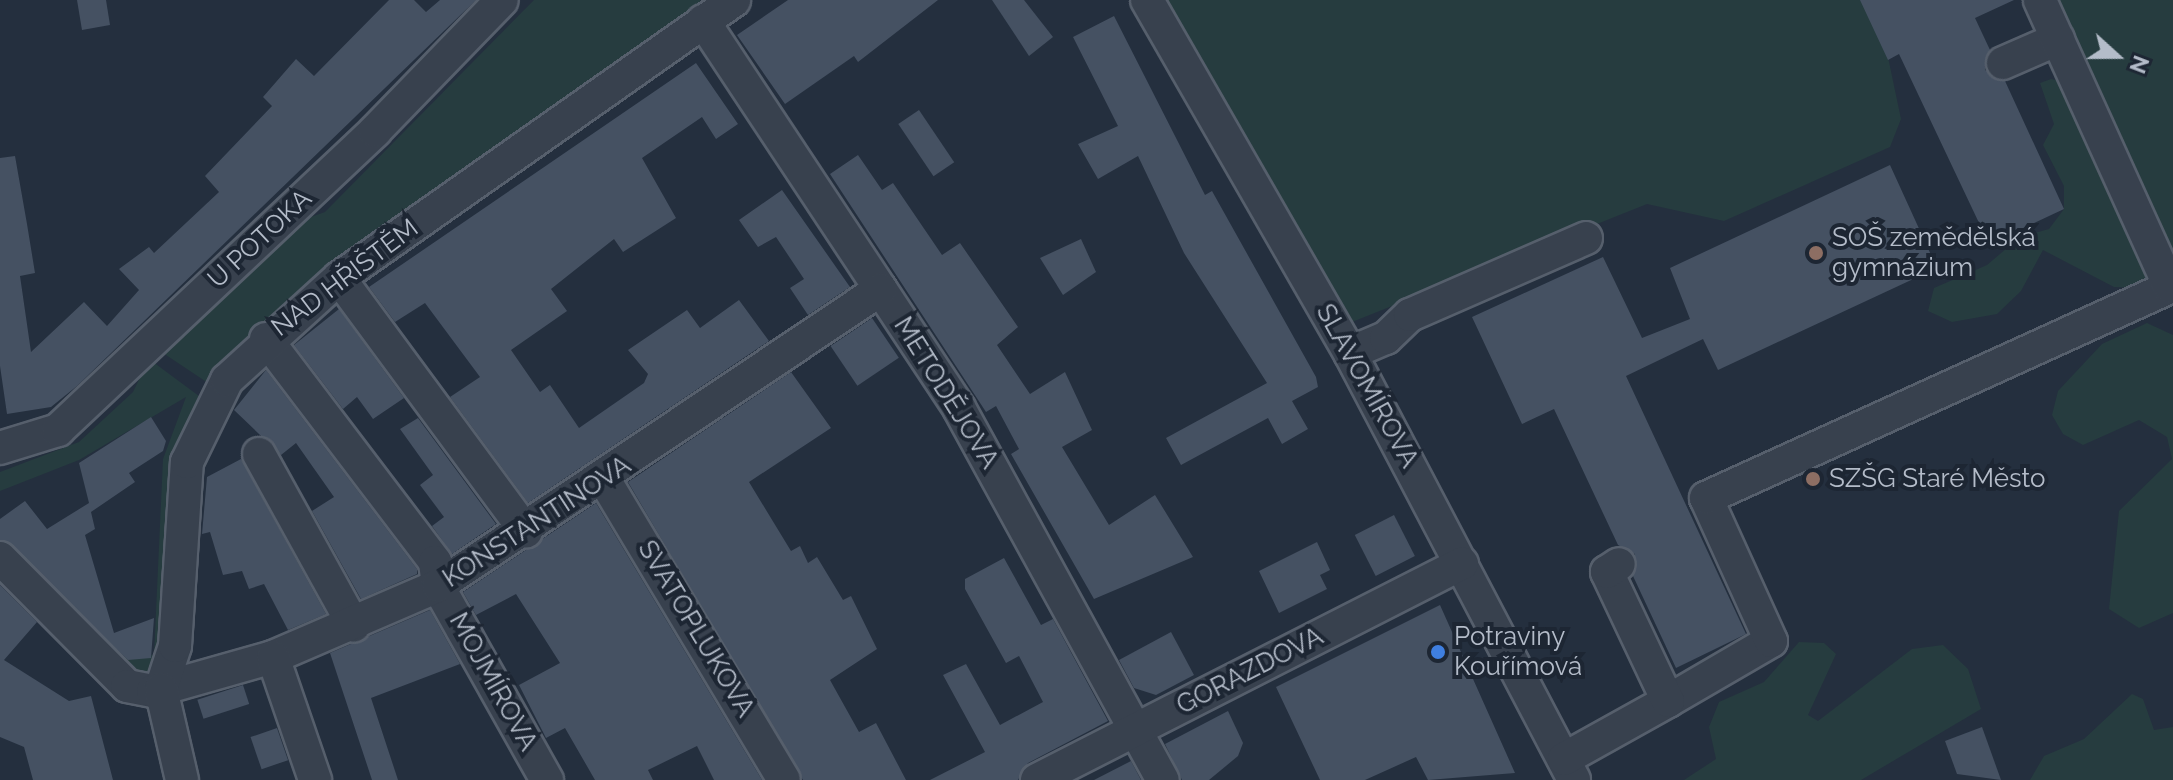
<!DOCTYPE html>
<meta charset="utf-8">
<style>
body{margin:0}
#map{position:relative;width:2173px;height:780px;overflow:hidden;background:#242f3e;font-family:Raleway,sans-serif}
div>[style]{position:absolute}
[style*='--x']{left:calc(var(--x)*1px);top:calc(var(--y)*1px);width:calc(var(--w)*1px);rotate:calc(var(--a)*1deg)}
.green>*{inset:0;background:#263c3f}
.building>*{inset:0;background:#455162;transform-origin:0 0}
.roads{filter:drop-shadow(2px 0 #565f6c) drop-shadow(-2px 0 #565f6c) drop-shadow(0 2px #565f6c) drop-shadow(0 -2px #565f6c)}
.minor>*{height:32px;margin:-16px;padding:0 16px;transform-origin:16px;border-radius:16px;background:#38414e}
.dots>*{width:22px;height:22px;translate:-50% -50%;box-sizing:border-box;border:4px solid #1d2633;border-radius:50%}
span{translate:-50% -50%;white-space:nowrap;text-align:center;line-height:1.15;-webkit-text-stroke:8px #1d2633;paint-order:stroke}
.poi-label{font-size:26px;color:#b4bcc9}
.left{translate:0 -50%;text-align:left}
.street-label{font-size:26px;color:#b4bcc9}
.north{position:absolute;left:2077px;top:16px;width:80px;height:80px;-webkit-text-stroke:6px #1d2633;paint-order:stroke;rotate:111deg;font-size:22px;font-weight:700;line-height:32px;text-align:center;color:#b4bcc9}
.north::after{content:'';display:block;margin:auto;width:28px;height:36px;background:#b4bcc9;clip-path:polygon(50% 0,100% 100%,50% 72%,0 100%)}
</style>
<div id="map">
<div class="green">
<i style="clip-path:polygon(534px 0,700px 0,706px 9px,288px 299px,211px 385px,157px 349px,297px 222px,325px 212px)"></i>
<i style="clip-path:polygon(1162px 0,1861px 0,1888px 57px,1901px 119px,1890px 147px,1724px 221px,1647px 204px,1352px 322px)"></i>
<i style="clip-path:polygon(2049px 0,2173px 0,2173px 252px)"></i>
<i style="clip-path:polygon(2051px 79px,2060px 81px,2151px 279px,2139px 288px,2114px 287px,2043px 250px,2021px 291px,1997px 314px,1952px 322px,1928px 311px,1934px 288px,1987px 265px,2020px 237px,2049px 229px,2064px 209px,2064px 186px,2043px 145px,2054px 124px,2040px 83px)"></i>
<i style="clip-path:polygon(2147px 323px,2173px 335px,2173px 613px,2139px 628px,2109px 609px,2119px 511px,2172px 459px,2167px 437px,2139px 420px,2083px 445px,2063px 434px,2052px 415px,2058px 391px,2102px 344px)"></i>
<i style="clip-path:polygon(149px 359px,203px 399px,166px 648px,153px 671px,141px 674px,112px 658px,154px 655px,163px 459px,186px 397px,79px 460px,0 491px,0 472px,79px 442px,133px 392px)"></i>
<i style="clip-path:polygon(1799px 642px,1824px 643px,1836px 654px,1808px 715px,1818px 721px,1912px 649px,1943px 645px,1968px 669px,1981px 709px,1861px 780px,1684px 780px,1716px 759px,1709px 727px,1719px 702px,1764px 682px)"></i>
<i style="clip-path:polygon(2132px 694px,2143px 699px,2154px 730px,2173px 727px,2173px 780px,2030px 780px,2044px 756px,2084px 739px)"></i>
</div>
<div class="building">
<i style="clip-path:polygon(77px 0,106px 0,110px 25px,82px 30px)"></i>
<i style="clip-path:polygon(389px 0,414px 0,426px 12px,440px 0,476px 0,77px 386px,51px 407px,7px 414px,0 366px,0 158px,15px 156px,27px 224px,35px 273px,20px 276px,31px 352px,84px 302px,107px 326px,139px 290px,119px 269px,149px 247px,154px 253px,219px 192px,205px 176px,272px 106px,263px 97px,296px 59px,314px 76px)"></i>
<i style="clip-path:polygon(788px 0,938px 0,858px 62px,854px 56px,785px 104px,737px 35px)"></i>
<i style="clip-path:polygon(992px 0,1024px 0,1053px 37px,1029px 56px)"></i>
<i style="clip-path:polygon(1860px 0,2014px 0,1975px 18px,1990px 50px,1985px 70px,2005px 81px,2064px 209px,1989px 244px,1899px 54px,1888px 60px)"></i>
<i style="clip-path:polygon(1114px 16px,1205px 195px,1212px 191px,1316px 377px,1318px 387px,1292px 401px,1308px 429px,1282px 444px,1268px 418px,1181px 465px,1166px 438px,1267px 383px,1184px 253px,1138px 156px,1098px 179px,1078px 144px,1118px 126px,1073px 37px)"></i>
<i style="clip-path:polygon(696px 63px,738px 124px,716px 139px,702px 117px,642px 158px,676px 218px,623px 252px,614px 239px,551px 289px,567px 311px,511px 350px,540px 392px,550px 385px,579px 428px,644px 383px,648px 374px,628px 350px,687px 310px,700px 328px,739px 300px,769px 341px,528px 503px,450px 397px,480px 377px,425px 303px,395px 322px,369px 287px)"></i>
<i style="left:919px;top:110px;width:63px;height:25px;rotate:56deg"></i>
<i style="clip-path:polygon(858px 155px,882px 190px,893px 183px,942px 255px,960px 243px,1018px 327px,997px 345px,1030px 394px,1065px 372px,1092px 430px,1062px 447px,1109px 525px,1155px 495px,1193px 557px,1094px 599px,1011px 454px,1019px 449px,996px 406px,986px 412px,830px 174px)"></i>
<i style="clip-path:polygon(1890px 165px,1937px 268px,1718px 370px,1703px 339px,1626px 376px,1746px 634px,1676px 668px,1633px 576px,1635px 554px,1618px 545px,1554px 409px,1522px 424px,1472px 317px,1603px 257px,1642px 338px,1690px 319px,1670px 268px)"></i>
<i style="clip-path:polygon(782px 190px,850px 287px,808px 315px,790px 288px,804px 279px,776px 237px,758px 247px,739px 220px)"></i>
<i style="clip-path:polygon(1081px 239px,1096px 272px,1063px 295px,1040px 258px)"></i>
<i style="clip-path:polygon(339px 309px,404px 398px,373px 419px,357px 397px,343px 409px,294px 345px)"></i>
<i style="left:872px;top:318px;width:48px;height:50px;rotate:56deg"></i>
<i style="clip-path:polygon(266px 370px,417px 569px,417px 574px,361px 599px,312px 511px,334px 497px,296px 443px,281px 455px,234px 410px)"></i>
<i style="clip-path:polygon(791px 372px,831px 428px,749px 482px,791px 551px,800px 546px,808px 563px,817px 557px,843px 600px,851px 596px,877px 649px,830px 680px,859px 732px,876px 723px,906px 780px,803px 780px,628px 482px)"></i>
<i style="clip-path:polygon(151px 417px,166px 441px,163px 451px,129px 473px,135px 482px,91px 512px,95px 529px,85px 535px,114px 633px,154px 618px,151px 658px,128px 660px,0 540px,0 519px,25px 501px,47px 529px,89px 503px,79px 463px)"></i>
<i style="clip-path:polygon(418px 418px,496px 524px,452px 554px,432px 526px,444px 517px,420px 485px,433px 475px,400px 429px)"></i>
<i style="clip-path:polygon(241px 459px,326px 614px,288px 630px,264px 584px,249px 589px,242px 571px,223px 575px,210px 532px,202px 534px,207px 477px)"></i>
<i style="clip-path:polygon(596px 503px,762px 780px,714px 780px,697px 746px,648px 770px,653px 780px,595px 780px,565px 728px,546px 738px,519px 685px,560px 663px,516px 594px,476px 615px,463px 592px)"></i>
<i style="left:1394px;top:515px;width:46px;height:44px;rotate:63deg"></i>
<i style="clip-path:polygon(1317px 542px,1330px 570px,1320px 575px,1327px 589px,1279px 613px,1259px 571px)"></i>
<i style="clip-path:polygon(1004px 558px,1041px 625px,1053px 619px,1108px 721px,1028px 763px,1018px 780px,930px 780px,985px 752px,943px 675px,966px 664px,1000px 725px,1043px 702px,1019px 656px,1006px 663px,965px 589px,965px 579px)"></i>
<i style="clip-path:polygon(0 585px,37px 622px,4px 660px,69px 701px,91px 696px,113px 780px,33px 780px,24px 747px,0 737px)"></i>
<i style="clip-path:polygon(1440px 605px,1515px 773px,1428px 780px,1416px 757px,1365px 780px,1320px 780px,1276px 687px)"></i>
<i style="clip-path:polygon(430px 610px,460px 664px,371px 698px,398px 780px,372px 780px,330px 653px)"></i>
<i style="clip-path:polygon(1171px 632px,1194px 675px,1156px 695px,1134px 688px,1119px 660px)"></i>
<i style="left:243px;top:685px;width:20px;height:48px;rotate:72deg"></i>
<i style="clip-path:polygon(1228px 711px,1243px 743px,1238px 756px,1209px 780px,1182px 780px,1165px 744px)"></i>
<i style="clip-path:polygon(1982px 727px,2001px 780px,1957px 774px,1945px 741px)"></i>
<i style="left:277px;top:728px;width:34px;height:28px;rotate:71deg"></i>
<i style="clip-path:polygon(1131px 761px,1141px 780px,1094px 780px)"></i>
</div>
<div class="roads">
<div class="minor">
<i style="--x:1147;--y:0;--w:407;--a:60.1"></i>
<i style="--x:1350;--y:353;--w:482;--a:62.3"></i>
<i style="--x:703;--y:21;--w:464;--a:56.5"></i>
<i style="--x:959;--y:408;--w:424;--a:61.3"></i>
<i style="--x:2003;--y:63;--w:60;--a:-23.6"></i>
<i style="--x:339;--y:278;--w:315;--a:53.6"></i>
<i style="--x:266;--y:339;--w:280;--a:52.8"></i>
<i style="--x:435;--y:562;--w:24;--a:83"></i>
<i style="--x:438;--y:586;--w:223;--a:60.7"></i>
<i style="--x:1350;--y:353;--w:39;--a:-23"></i>
<i style="--x:1386;--y:338;--w:33;--a:-44"></i>
<i style="--x:1410;--y:315;--w:192;--a:-23.6"></i>
<i style="--x:0;--y:448;--w:61;--a:-17.2"></i>
<i style="--x:58;--y:430;--w:436;--a:-43.3"></i>
<i style="--x:375;--y:131;--w:182;--a:-45.9"></i>
<i style="--x:259;--y:454;--w:196;--a:61.1"></i>
<i style="--x:605;--y:481;--w:348;--a:59.1"></i>
<i style="--x:0;--y:558;--w:180;--a:45.2"></i>
<i style="--x:127;--y:686;--w:26;--a:11"></i>
<i style="--x:153;--y:691;--w:125;--a:-15.8"></i>
<i style="--x:273;--y:657;--w:180;--a:-23.3"></i>
<i style="--x:438;--y:586;--w:533;--a:-33.84"></i>
<i style="--x:273;--y:657;--w:130;--a:71.1"></i>
<i style="--x:161;--y:689;--w:45;--a:-72"></i>
<i style="--x:175;--y:646;--w:184;--a:-86.3"></i>
<i style="--x:187;--y:462;--w:91;--a:-64"></i>
<i style="--x:227;--y:380;--w:151;--a:-42.3"></i>
<i style="--x:339;--y:278;--w:483;--a:-35.1"></i>
<i style="--x:161;--y:689;--w:93;--a:77"></i>
<i style="--x:1668;--y:701;--w:119;--a:-30.2"></i>
<i style="--x:1771;--y:641;--w:157;--a:-114.4"></i>
<i style="--x:1706;--y:498;--w:510;--a:-24.45"></i>
<i style="--x:2170;--y:287;--w:315;--a:-114.4"></i>
<i style="--x:1564;--y:759;--w:119;--a:-29.1"></i>
<i style="--x:1668;--y:701;--w:143;--a:-115.3"></i>
<i style="--x:1607;--y:572;--w:14;--a:-34"></i>
<i style="--x:1037;--y:780;--w:477;--a:-27"></i>
</div>
</div>
<div class="dots">
<i style="left:1816px;top:253px;background:#8d6e63"></i>
<i style="left:1813px;top:479px;background:#8d6e63"></i>
<i style="left:1438px;top:652px;background:#3f7fe0"></i>
</div>
<div class="poi-label">
<span class="left" style="left:1832px;top:253px">SOŠ zemědělská<br>gymnázium</span>
<span class="left" style="left:1829px;top:479px">SZŠG Staré Město</span>
<span class="left" style="left:1454px;top:652px">Potraviny<br>Kouřímová</span>
</div>
<div class="street-label">
<span style="left:260px;top:239px;rotate:-43deg">U POTOKA</span>
<span style="left:345px;top:278px;rotate:-37deg">NAD HŘIŠTĚM</span>
<span style="left:1367px;top:386px;rotate:61deg">SLAVOMÍROVA</span>
<span style="left:946px;top:393px;rotate:58deg">METODĚJOVA</span>
<span style="left:537px;top:522px;rotate:-33deg">KONSTANTINOVA</span>
<span style="left:696px;top:629px;rotate:59deg">SVATOPLUKOVA</span>
<span style="left:1250px;top:671px;rotate:-27deg">GORAZDOVA</span>
<span style="left:493px;top:682px;rotate:61deg">MOJMÍROVA</span>
</div>
<div class="north">N</div>
</div>
